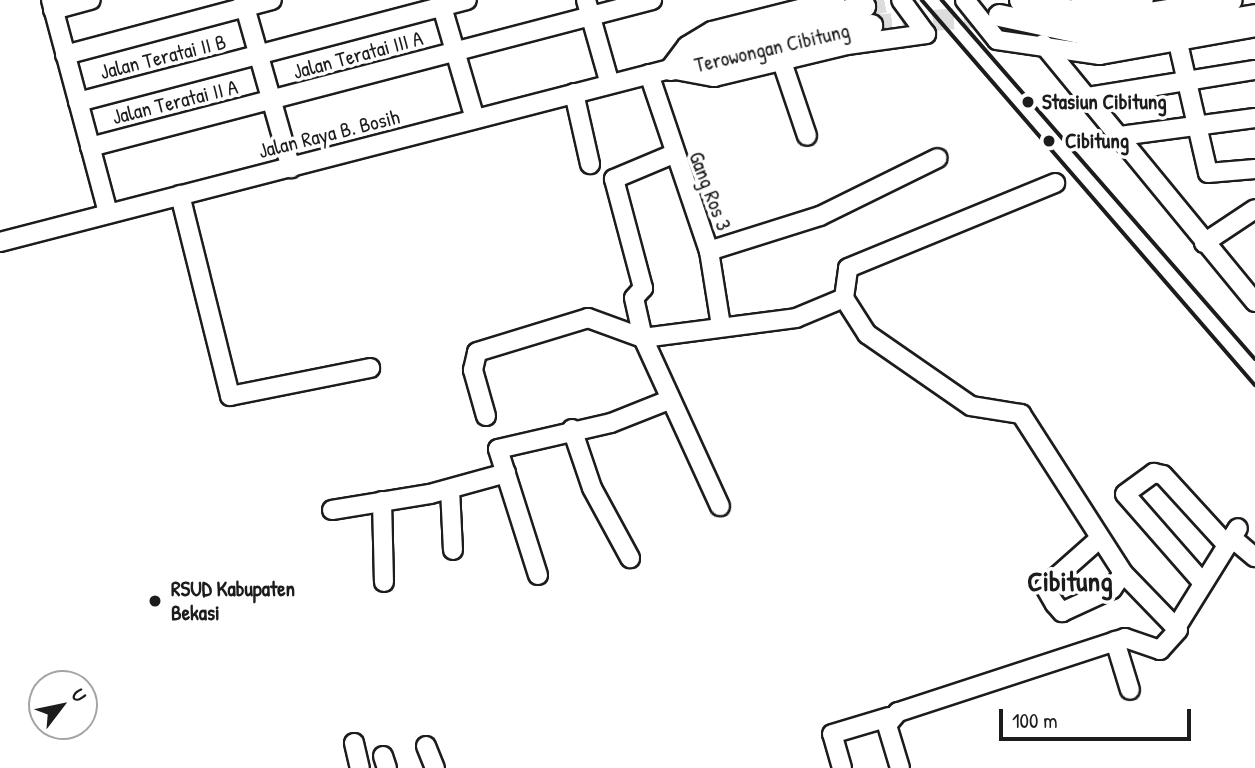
<!DOCTYPE html>
<style>
body{margin:0}
#map{position:relative;width:1255px;height:768px;overflow:hidden;background:#fff;font-family:"Patrick Hand",sans-serif}
div>[style]{position:absolute}
[style*='--x']{left:calc(var(--x)*1px);top:calc(var(--y)*1px);width:calc(var(--w)*1px);rotate:calc(var(--a)*1deg)}
.major-tunnel>*{height:21px;margin-top:-10.5px;transform-origin:0;background:repeating-linear-gradient(90deg,#ddd 0 21px,transparent 0 31px)}
.roads{filter:drop-shadow(2px 0 #1c1c1c) drop-shadow(-2px 0 #1c1c1c) drop-shadow(0 2px #1c1c1c) drop-shadow(0 -2px #1c1c1c)}
.minor>*{height:18px;margin:-9px;padding:0 9px;transform-origin:9px;border-radius:9px;background:#fff}
.major>*{height:21px;margin:-10.5px;padding:0 10.5px;transform-origin:10.5px;border-radius:10.5px;background:#fff}
.rail>*{height:3.5px;margin:-1.75px;padding:0 1.75px;transform-origin:1.75px;border-radius:1.75px;background:#1c1c1c}
.dots>*{width:19px;height:19px;translate:-50% -50%;box-sizing:border-box;border:4px solid #fff;border-radius:50%}
span{translate:-50% -50%;white-space:nowrap;text-align:center;line-height:1.15;-webkit-text-stroke:7px #fff;paint-order:stroke}
.street-label{font-size:21px;color:#1c1c1c}
.poi-label{font-size:21px;color:#1c1c1c;font-weight:700}
.left{translate:0 -50%;text-align:left}
.district-label{font-size:28px;color:#1c1c1c;font-weight:700}
.north{position:absolute;left:28px;top:670px;width:70px;height:70px;box-sizing:border-box;background:#fff;border:2px solid #a4a4a4;border-radius:50%;rotate:58deg;font-size:19px;font-weight:700;line-height:28px;text-align:center;color:#1c1c1c}
.north::after{content:'';display:block;margin:auto;width:24px;height:32px;background:#1c1c1c;clip-path:polygon(50% 0,100% 100%,50% 72%,0 100%)}
.scale{position:absolute;left:999px;top:709px;width:192px;height:32px;box-sizing:border-box;border:4px solid #1c1c1c;border-top:0;padding-left:9px;font-size:21px;line-height:24px;white-space:nowrap;color:#1c1c1c;-webkit-text-stroke:5px #fff;paint-order:stroke}
</style>
<div id="map">
<div class="major-tunnel">
<i style="--x:864;--y:6;--w:30;--a:-12"></i>
<i style="--x:871;--y:25;--w:123;--a:-4.6"></i>
</div>
<div class="roads">
<div class="minor">
<i style="--x:51;--y:0;--w:220;--a:75"></i>
<i style="--x:243;--y:0;--w:175;--a:74.1"></i>
<i style="--x:440;--y:0;--w:124;--a:73.6"></i>
<i style="--x:586;--y:0;--w:87;--a:74.1"></i>
<i style="--x:965;--y:0;--w:51;--a:51.3"></i>
<i style="--x:997;--y:40;--w:104;--a:8.3"></i>
<i style="--x:1100;--y:55;--w:158;--a:-10.2"></i>
<i style="--x:1079;--y:5;--w:65;--a:-4.4"></i>
<i style="--x:53;--y:10;--w:39;--a:-15"></i>
<i style="--x:1178;--y:43;--w:133;--a:77"></i>
<i style="--x:1208;--y:173;--w:47;--a:-4.9"></i>
<i style="--x:1043;--y:44;--w:334;--a:50.6"></i>
<i style="--x:65;--y:55;--w:214;--a:-14.9"></i>
<i style="--x:781;--y:59;--w:81;--a:71.3"></i>
<i style="--x:672;--y:66;--w:25;--a:-53"></i>
<i style="--x:687;--y:46;--w:29;--a:-31"></i>
<i style="--x:712;--y:31;--w:127;--a:-14.1"></i>
<i style="--x:649;--y:74;--w:187;--a:71.3"></i>
<i style="--x:709;--y:251;--w:76;--a:80.9"></i>
<i style="--x:574;--y:93;--w:73;--a:77.3"></i>
<i style="--x:1088;--y:97;--w:169;--a:-9.2"></i>
<i style="--x:78;--y:102;--w:402;--a:-14.7"></i>
<i style="--x:1120;--y:136;--w:136;--a:-7.6"></i>
<i style="--x:90;--y:147;--w:581;--a:-14.66"></i>
<i style="--x:671;--y:155;--w:62;--a:157.2"></i>
<i style="--x:614;--y:179;--w:113;--a:75.1"></i>
<i style="--x:643;--y:288;--w:13;--a:132"></i>
<i style="--x:634;--y:298;--w:41;--a:77.3"></i>
<i style="--x:643;--y:338;--w:185;--a:65.4"></i>
<i style="--x:180;--y:195;--w:207;--a:76"></i>
<i style="--x:230;--y:396;--w:143;--a:-11.3"></i>
<i style="--x:0;--y:242;--w:692;--a:-14.48"></i>
<i style="--x:670;--y:69;--w:45;--a:10.3"></i>
<i style="--x:714;--y:77;--w:137;--a:-13.5"></i>
<i style="--x:847;--y:45;--w:80;--a:-7.9"></i>
<i style="--x:926;--y:34;--w:42;--a:-126.3"></i>
<i style="--x:1204;--y:243;--w:61;--a:-33.7"></i>
<i style="--x:709;--y:251;--w:116;--a:-17.5"></i>
<i style="--x:820;--y:216;--w:131;--a:-26.2"></i>
<i style="--x:844;--y:298;--w:43;--a:57.4"></i>
<i style="--x:867;--y:334;--w:126;--a:34.7"></i>
<i style="--x:971;--y:406;--w:51;--a:9.1"></i>
<i style="--x:1021;--y:414;--w:189;--a:57.3"></i>
<i style="--x:1123;--y:573;--w:79;--a:46"></i>
<i style="--x:1178;--y:630;--w:27;--a:132"></i>
<i style="--x:1160;--y:650;--w:37;--a:-161"></i>
<i style="--x:1125;--y:638;--w:239;--a:161.9"></i>
<i style="--x:898;--y:712;--w:17;--a:130"></i>
<i style="--x:887;--y:725;--w:45;--a:73.2"></i>
<i style="--x:486;--y:416;--w:48;--a:-105.8"></i>
<i style="--x:473;--y:370;--w:18;--a:-77"></i>
<i style="--x:477;--y:352;--w:116;--a:-17"></i>
<i style="--x:588;--y:318;--w:59;--a:20"></i>
<i style="--x:643;--y:338;--w:154;--a:-7.4"></i>
<i style="--x:796;--y:318;--w:52;--a:-22.6"></i>
<i style="--x:844;--y:298;--w:30;--a:-82"></i>
<i style="--x:848;--y:268;--w:224;--a:-22.3"></i>
<i style="--x:572;--y:429;--w:62;--a:71.3"></i>
<i style="--x:592;--y:488;--w:80;--a:61.5"></i>
<i style="--x:450;--y:489;--w:61;--a:87.2"></i>
<i style="--x:382;--y:501;--w:81;--a:88.6"></i>
<i style="--x:332;--y:510;--w:99;--a:-9.3"></i>
<i style="--x:430;--y:494;--w:79;--a:-15.4"></i>
<i style="--x:1232;--y:538;--w:30;--a:40"></i>
<i style="--x:1099;--y:539;--w:72;--a:138.4"></i>
<i style="--x:1045;--y:587;--w:20;--a:60"></i>
<i style="--x:1055;--y:604;--w:11;--a:49"></i>
<i style="--x:1062;--y:612;--w:55;--a:-24.7"></i>
<i style="--x:1112;--y:589;--w:19;--a:-55"></i>
<i style="--x:538;--y:575;--w:132;--a:-107.6"></i>
<i style="--x:498;--y:449;--w:116;--a:-13"></i>
<i style="--x:611;--y:423;--w:62;--a:-21.6"></i>
<i style="--x:1203;--y:583;--w:118;--a:-131.2"></i>
<i style="--x:1125;--y:494;--w:36;--a:-36"></i>
<i style="--x:1154;--y:473;--w:9;--a:13"></i>
<i style="--x:1163;--y:475;--w:95;--a:47.6"></i>
<i style="--x:1177;--y:626;--w:115;--a:-58.1"></i>
<i style="--x:1115;--y:641;--w:51;--a:73"></i>
<i style="--x:354;--y:743;--w:26;--a:77"></i>
<i style="--x:426;--y:746;--w:24;--a:68"></i>
<i style="--x:383;--y:756;--w:13;--a:72"></i>
<i style="--x:842;--y:768;--w:35;--a:-106"></i>
<i style="--x:832;--y:734;--w:59;--a:-16.6"></i>
</div>
<div class="major">
<i style="--x:1020;--y:0;--w:93;--a:11.8"></i>
<i style="--x:1111;--y:19;--w:121;--a:-9"></i>
<i style="--x:999;--y:15;--w:116;--a:12"></i>
<i style="--x:1112;--y:39;--w:145;--a:-9.5"></i>
<i style="--x:674;--y:66;--w:64;--a:-26.2"></i>
<i style="--x:731;--y:38;--w:137;--a:-13.5"></i>
<i style="--x:670;--y:69;--w:206;--a:-12.3"></i>
</div>
</div>
<div class="rail">
<i style="--x:922;--y:0;--w:509;--a:49.14"></i>
<i style="--x:942;--y:0;--w:476;--a:48.9"></i>
</div>
<div class="dots">
<i style="left:1028px;top:102px;background:#1c1c1c"></i>
<i style="left:1049px;top:141px;background:#1c1c1c"></i>
<i style="left:155px;top:601px;background:#1c1c1c"></i>
</div>
<div class="street-label">
<span style="left:772px;top:48px;rotate:-13deg">Terowongan Cibitung</span>
<span style="left:358px;top:55px;rotate:-15deg">Jalan Teratai III A</span>
<span style="left:163px;top:57px;rotate:-14deg">Jalan Teratai II B</span>
<span style="left:175px;top:102px;rotate:-14deg">Jalan Teratai II A</span>
<span style="left:329px;top:134px;rotate:-14deg">Jalan Raya B. Bosih</span>
<span style="left:710px;top:191px;rotate:69deg">Gang Ros 3</span>
</div>
<div class="poi-label">
<span class="left" style="left:1042px;top:102px">Stasiun Cibitung</span>
<span class="left" style="left:1065px;top:141px">Cibitung</span>
<span class="left" style="left:171px;top:601px">RSUD Kabupaten<br>Bekasi</span>
</div>
<div class="district-label">
<span style="left:1070px;top:581px">Cibitung</span>
</div>
<div class="north">U</div>
<div class="scale">100 m</div>
</div>
